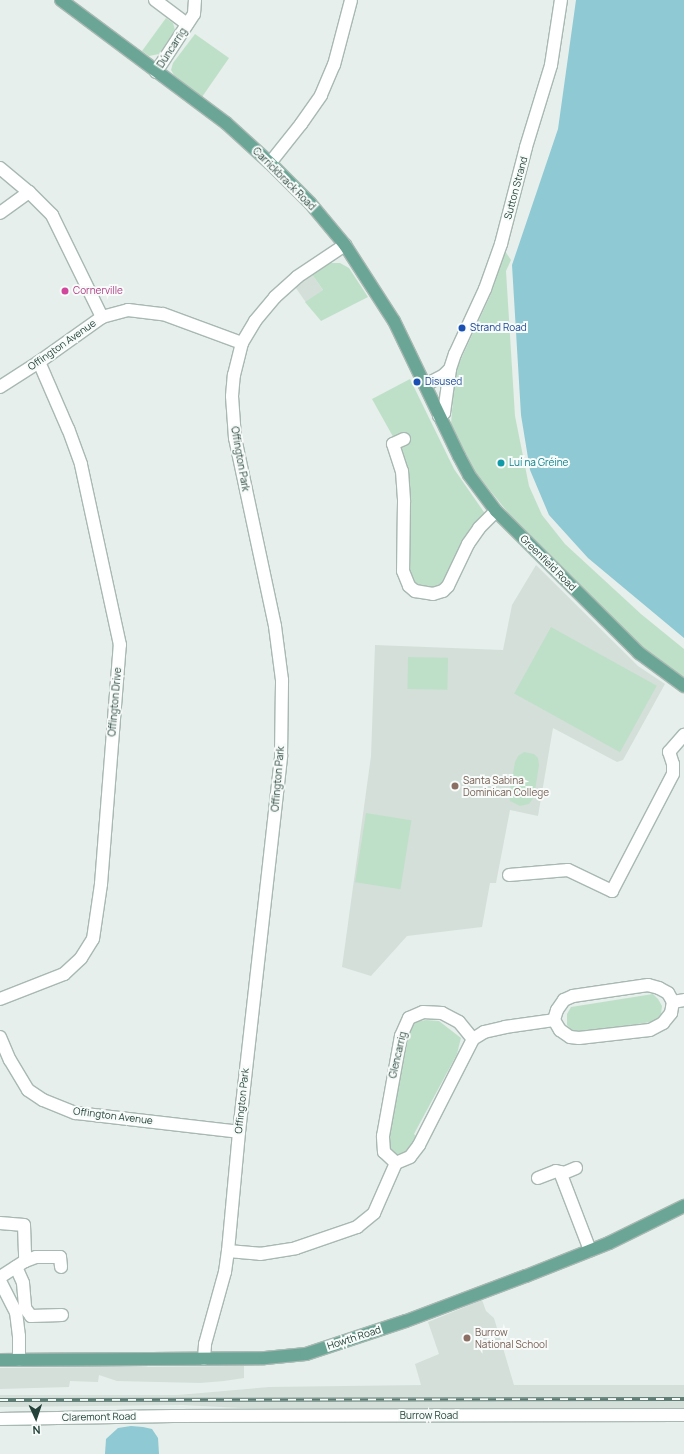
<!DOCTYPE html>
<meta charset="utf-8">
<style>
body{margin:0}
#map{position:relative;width:684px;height:1454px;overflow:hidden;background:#e6efeb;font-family:Manrope,sans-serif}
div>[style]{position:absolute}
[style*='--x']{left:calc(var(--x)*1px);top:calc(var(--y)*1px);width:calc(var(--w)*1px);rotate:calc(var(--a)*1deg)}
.built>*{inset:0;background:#d4dfda;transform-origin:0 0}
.green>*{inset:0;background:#bfe0c8;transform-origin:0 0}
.water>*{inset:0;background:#8ec9d4}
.roads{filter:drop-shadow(1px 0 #a8b8b2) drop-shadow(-1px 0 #a8b8b2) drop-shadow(0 1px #a8b8b2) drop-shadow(0 -1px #a8b8b2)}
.minor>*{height:12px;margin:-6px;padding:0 6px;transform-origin:6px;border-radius:6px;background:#fff}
.major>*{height:12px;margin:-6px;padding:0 6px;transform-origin:6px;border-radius:6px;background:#6aa596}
.rail>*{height:4px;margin-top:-2px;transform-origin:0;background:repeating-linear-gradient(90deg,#f7fbf9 0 8px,#5f7d75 0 16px);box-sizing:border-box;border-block:1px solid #5f7d75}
.dots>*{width:11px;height:11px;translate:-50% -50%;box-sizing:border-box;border:2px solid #f7fbf9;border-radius:50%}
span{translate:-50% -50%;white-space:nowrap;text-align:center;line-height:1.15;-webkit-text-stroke:4px #f7fbf9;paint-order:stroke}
.street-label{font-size:10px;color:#24423a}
.hotel-label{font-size:10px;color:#b23c85}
.left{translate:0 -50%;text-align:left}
.transit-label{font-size:10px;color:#164399}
.culture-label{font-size:10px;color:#0d838f}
.education-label{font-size:10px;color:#785e54}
.north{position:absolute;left:16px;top:1398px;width:40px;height:40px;-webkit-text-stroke:3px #f7fbf9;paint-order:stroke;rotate:177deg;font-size:11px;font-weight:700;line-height:16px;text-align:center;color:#24423a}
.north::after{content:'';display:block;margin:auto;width:14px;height:18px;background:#24423a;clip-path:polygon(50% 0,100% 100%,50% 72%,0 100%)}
</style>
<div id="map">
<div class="built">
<i style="left:311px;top:273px;width:21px;height:21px;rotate:55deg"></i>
<i style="clip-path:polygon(536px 565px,638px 666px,665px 684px,623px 760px,617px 762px,553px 728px,538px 816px,510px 810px,496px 883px,490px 883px,482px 927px,407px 936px,371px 976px,342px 967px,371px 756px,375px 645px,503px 650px,512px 605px)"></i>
<i style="clip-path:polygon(482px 1300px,486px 1311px,494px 1318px,514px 1385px,684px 1385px,684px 1410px,241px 1408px,182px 1405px,0 1407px,0 1395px,178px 1395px,269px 1387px,421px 1385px,415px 1364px,439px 1354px,428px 1322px)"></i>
<i style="clip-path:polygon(244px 1366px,244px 1378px,224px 1381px,200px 1383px,117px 1381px,99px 1375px,98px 1382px,70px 1381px,69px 1387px,0 1389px,0 1368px)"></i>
</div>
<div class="green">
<i style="clip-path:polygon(166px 18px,173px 23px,175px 30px,159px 54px,149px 56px,142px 51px)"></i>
<i style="clip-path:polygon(195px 34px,229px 58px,202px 97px,174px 75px,171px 70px,173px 63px)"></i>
<i style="clip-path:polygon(505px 251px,511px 260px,506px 271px,515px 416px,529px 486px,542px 515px,565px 544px,641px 614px,684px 649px,684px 678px,633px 641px,553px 562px,514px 520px,475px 472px,451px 424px,455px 372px,491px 294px)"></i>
<i style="clip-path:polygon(325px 263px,340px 263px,349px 268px,368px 297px,321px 321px,305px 302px,323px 290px,311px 273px)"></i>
<i style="clip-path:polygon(410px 379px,454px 469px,486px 515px,449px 575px,438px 588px,423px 589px,412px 581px,407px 563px,401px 451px,372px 399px)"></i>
<i style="left:551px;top:627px;width:121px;height:76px;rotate:29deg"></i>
<i style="left:408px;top:657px;width:40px;height:32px;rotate:1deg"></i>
<i style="clip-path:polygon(524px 752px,534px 754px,538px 758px,539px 765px,534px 797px,529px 804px,520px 806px,510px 801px,509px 795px,515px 762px,518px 756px)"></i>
<i style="left:366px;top:813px;width:46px;height:70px;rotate:9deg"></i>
<i style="clip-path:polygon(653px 994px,658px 999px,662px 1006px,661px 1014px,657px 1021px,575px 1034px,567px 1025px,567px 1014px,571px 1007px)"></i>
<i style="clip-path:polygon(426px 1020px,439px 1021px,461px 1038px,457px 1054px,414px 1134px,417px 1137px,410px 1149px,404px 1153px,396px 1155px,387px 1150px,389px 1129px,407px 1031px,413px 1022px)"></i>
</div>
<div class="water">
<i style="clip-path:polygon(576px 0,684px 0,684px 638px,588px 558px,549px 515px,530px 470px,521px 415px,512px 265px,558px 129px)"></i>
<i style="clip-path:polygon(131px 1426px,143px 1427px,152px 1429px,158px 1438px,159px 1454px,105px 1454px,106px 1439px,118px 1428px)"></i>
</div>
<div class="roads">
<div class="minor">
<i style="--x:155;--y:0;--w:40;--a:37"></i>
<i style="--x:156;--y:72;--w:69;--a:-56.8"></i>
<i style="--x:194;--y:14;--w:14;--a:-86"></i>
<i style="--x:270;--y:163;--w:50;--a:-51.5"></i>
<i style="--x:301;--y:124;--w:35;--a:-55"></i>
<i style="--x:321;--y:95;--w:33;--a:-67"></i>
<i style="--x:334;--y:65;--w:67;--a:-75.3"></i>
<i style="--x:0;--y:168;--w:38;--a:40"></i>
<i style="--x:29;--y:192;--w:33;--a:45"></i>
<i style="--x:52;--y:215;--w:114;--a:63.9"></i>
<i style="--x:0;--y:213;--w:36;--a:-36"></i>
<i style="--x:425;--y:385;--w:20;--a:-27"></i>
<i style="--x:443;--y:376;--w:10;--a:-45"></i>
<i style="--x:0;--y:387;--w:46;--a:-32.7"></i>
<i style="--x:39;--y:362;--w:77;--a:-35.5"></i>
<i style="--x:102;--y:317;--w:27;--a:-15"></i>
<i style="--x:128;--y:310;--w:35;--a:7"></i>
<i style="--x:163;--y:314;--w:84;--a:20.2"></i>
<i style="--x:439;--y:416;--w:6;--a:-31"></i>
<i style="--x:444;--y:413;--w:44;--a:-82.2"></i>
<i style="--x:450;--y:369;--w:16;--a:-72"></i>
<i style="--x:455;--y:354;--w:72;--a:-65.2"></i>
<i style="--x:485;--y:289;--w:48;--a:-70.4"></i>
<i style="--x:501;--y:244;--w:100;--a:-75.5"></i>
<i style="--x:526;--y:147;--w:86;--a:-73"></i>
<i style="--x:551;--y:65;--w:66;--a:-81.3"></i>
<i style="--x:404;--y:439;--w:12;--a:156"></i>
<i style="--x:393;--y:444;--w:28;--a:72"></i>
<i style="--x:402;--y:471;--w:31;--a:86"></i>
<i style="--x:404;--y:502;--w:69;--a:90.8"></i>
<i style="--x:403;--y:571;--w:16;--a:68"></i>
<i style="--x:409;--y:586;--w:8;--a:40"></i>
<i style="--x:415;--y:591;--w:18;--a:9"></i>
<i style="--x:433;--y:594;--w:10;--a:-17"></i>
<i style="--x:443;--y:591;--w:7;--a:-45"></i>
<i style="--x:448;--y:586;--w:47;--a:-64.5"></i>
<i style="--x:468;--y:544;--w:19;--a:-55"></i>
<i style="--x:479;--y:528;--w:24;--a:-45"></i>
<i style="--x:509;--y:875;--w:59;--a:-4.8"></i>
<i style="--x:568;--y:870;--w:49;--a:25.5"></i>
<i style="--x:612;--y:891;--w:132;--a:-62.5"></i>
<i style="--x:673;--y:774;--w:10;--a:-90"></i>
<i style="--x:673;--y:764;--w:13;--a:-108"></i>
<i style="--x:669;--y:752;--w:23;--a:-49"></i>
<i style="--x:0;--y:999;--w:69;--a:-21.3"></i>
<i style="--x:64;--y:974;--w:23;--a:-43"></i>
<i style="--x:81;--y:958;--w:22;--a:-58"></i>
<i style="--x:93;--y:939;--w:56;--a:-81.7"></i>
<i style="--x:101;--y:884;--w:240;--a:-85.5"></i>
<i style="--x:120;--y:645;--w:185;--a:-102.2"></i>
<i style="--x:81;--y:464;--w:37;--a:-110"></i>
<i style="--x:68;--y:429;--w:73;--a:-113.4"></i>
<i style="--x:673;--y:1002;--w:10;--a:-119"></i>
<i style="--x:668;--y:993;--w:10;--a:-151"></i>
<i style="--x:659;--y:988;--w:11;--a:-165"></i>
<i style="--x:648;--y:985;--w:76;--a:171.7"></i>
<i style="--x:573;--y:996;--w:10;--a:156"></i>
<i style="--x:564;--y:1000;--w:12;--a:125"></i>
<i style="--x:557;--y:1010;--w:10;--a:107"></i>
<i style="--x:554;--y:1020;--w:12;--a:59"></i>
<i style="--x:560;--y:1030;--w:12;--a:35"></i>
<i style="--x:570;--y:1037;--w:9;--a:6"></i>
<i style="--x:579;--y:1038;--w:71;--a:-6.4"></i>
<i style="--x:650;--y:1030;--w:15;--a:-28"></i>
<i style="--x:663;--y:1023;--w:13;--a:-51"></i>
<i style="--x:671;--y:1013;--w:11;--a:-80"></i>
<i style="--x:673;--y:1002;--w:11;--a:-10"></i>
<i style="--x:0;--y:1037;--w:25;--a:67"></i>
<i style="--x:10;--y:1060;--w:35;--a:59"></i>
<i style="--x:28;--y:1090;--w:18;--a:34"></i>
<i style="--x:43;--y:1100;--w:35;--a:22"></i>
<i style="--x:76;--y:1113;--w:164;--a:6.6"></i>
<i style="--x:396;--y:1163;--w:16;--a:-137"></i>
<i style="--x:384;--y:1152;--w:16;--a:-94"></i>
<i style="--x:383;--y:1136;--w:102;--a:-79.8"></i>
<i style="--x:401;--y:1036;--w:20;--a:-66"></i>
<i style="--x:409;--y:1018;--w:15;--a:-23"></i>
<i style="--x:423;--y:1012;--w:19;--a:3"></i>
<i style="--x:442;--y:1013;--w:19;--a:28"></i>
<i style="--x:459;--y:1022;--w:22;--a:51"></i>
<i style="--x:560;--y:1172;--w:84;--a:69"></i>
<i style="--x:538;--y:1178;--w:19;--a:-21"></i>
<i style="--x:556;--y:1171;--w:8;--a:14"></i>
<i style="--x:564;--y:1173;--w:13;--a:-23"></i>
<i style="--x:0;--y:1223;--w:24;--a:5"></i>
<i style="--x:24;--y:1225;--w:36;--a:88"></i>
<i style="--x:25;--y:1261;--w:30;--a:147"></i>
<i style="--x:228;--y:1251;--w:32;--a:5"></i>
<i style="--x:260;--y:1254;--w:36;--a:-9"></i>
<i style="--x:296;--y:1248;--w:65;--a:-19"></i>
<i style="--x:357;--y:1227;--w:22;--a:-39"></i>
<i style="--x:374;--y:1213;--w:55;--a:-66.3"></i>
<i style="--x:396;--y:1163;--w:15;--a:-23"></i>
<i style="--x:410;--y:1157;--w:15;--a:-53"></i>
<i style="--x:419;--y:1145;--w:119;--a:-63"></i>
<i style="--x:473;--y:1039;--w:13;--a:-32"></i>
<i style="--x:484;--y:1032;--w:22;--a:-13"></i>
<i style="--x:505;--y:1027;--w:49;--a:-8.1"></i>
<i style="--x:25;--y:1261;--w:12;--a:-20"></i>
<i style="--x:36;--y:1257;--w:24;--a:0"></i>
<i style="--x:60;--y:1257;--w:10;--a:84"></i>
<i style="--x:16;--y:1267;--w:17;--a:66"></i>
<i style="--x:23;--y:1283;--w:25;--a:85"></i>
<i style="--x:25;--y:1308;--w:10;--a:53"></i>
<i style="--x:31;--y:1316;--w:31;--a:-2"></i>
<i style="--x:0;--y:1281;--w:35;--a:63"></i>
<i style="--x:16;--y:1312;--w:24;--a:83"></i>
<i style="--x:19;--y:1336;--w:24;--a:90"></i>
<i style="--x:204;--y:1359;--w:15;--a:-86"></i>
<i style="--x:205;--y:1344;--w:75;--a:-74.5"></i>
<i style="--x:225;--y:1272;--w:21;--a:-82"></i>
<i style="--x:228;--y:1251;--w:120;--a:-84.7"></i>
<i style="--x:239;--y:1132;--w:379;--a:-83.6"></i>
<i style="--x:281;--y:755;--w:75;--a:-89.2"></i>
<i style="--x:282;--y:680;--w:54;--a:-97.4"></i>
<i style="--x:275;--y:626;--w:192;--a:-102"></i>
<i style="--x:235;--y:438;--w:42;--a:-94.1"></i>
<i style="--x:232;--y:396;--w:21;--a:-85"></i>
<i style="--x:234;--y:375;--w:33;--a:-76"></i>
<i style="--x:242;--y:343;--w:26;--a:-59"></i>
<i style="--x:255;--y:321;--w:31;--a:-50"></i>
<i style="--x:275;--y:297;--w:30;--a:-42"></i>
<i style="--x:297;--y:277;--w:58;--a:-33.7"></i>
<i style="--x:0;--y:1419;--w:173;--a:-1"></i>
<i style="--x:173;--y:1416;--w:511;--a:-0.11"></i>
</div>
<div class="major">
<i style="--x:61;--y:0;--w:206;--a:36.7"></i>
<i style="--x:226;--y:123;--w:59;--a:42.3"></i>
<i style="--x:270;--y:163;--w:57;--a:45"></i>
<i style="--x:310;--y:203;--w:55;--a:50.2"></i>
<i style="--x:345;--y:245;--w:90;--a:57.2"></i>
<i style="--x:394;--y:321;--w:150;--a:64.3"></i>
<i style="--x:459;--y:456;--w:21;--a:62"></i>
<i style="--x:469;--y:475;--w:45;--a:53.1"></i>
<i style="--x:496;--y:511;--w:202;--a:44.8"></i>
<i style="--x:639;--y:653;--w:56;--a:36.3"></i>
<i style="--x:0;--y:1360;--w:265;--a:-0.4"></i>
<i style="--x:265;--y:1358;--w:41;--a:-5.6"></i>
<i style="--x:306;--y:1354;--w:105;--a:-18.3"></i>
<i style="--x:406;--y:1321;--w:128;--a:-20.6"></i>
<i style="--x:526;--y:1276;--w:89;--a:-21.7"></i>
<i style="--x:609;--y:1243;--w:84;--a:-26.3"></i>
</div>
</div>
<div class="rail">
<i style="--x:0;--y:1400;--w:684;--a:-0.08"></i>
</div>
<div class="dots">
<i style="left:65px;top:291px;background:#d1479c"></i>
<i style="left:462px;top:328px;background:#1a4fb4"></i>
<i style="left:417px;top:382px;background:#1a4fb4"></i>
<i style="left:501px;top:463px;background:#0f9aa8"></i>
<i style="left:455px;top:786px;background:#8d6e63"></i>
<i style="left:467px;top:1338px;background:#8d6e63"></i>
</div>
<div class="street-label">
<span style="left:172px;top:48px;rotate:-57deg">Dúncarrig</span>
<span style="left:284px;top:179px;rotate:45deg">Carrickbrack Road</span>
<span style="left:516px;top:188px;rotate:-75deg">Sutton Strand</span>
<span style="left:62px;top:345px;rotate:-35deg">Offington Avenue</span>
<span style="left:240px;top:459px;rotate:80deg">Offington Park</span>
<span style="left:548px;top:563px;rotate:45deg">Greenfield Road</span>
<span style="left:115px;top:702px;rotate:-85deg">Offington Drive</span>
<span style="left:278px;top:779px;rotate:-85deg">Offington Park</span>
<span style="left:398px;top:1055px;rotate:-77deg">Glencarrig</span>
<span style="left:242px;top:1101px;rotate:-84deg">Offington Park</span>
<span style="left:113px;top:1116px;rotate:7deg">Offington Avenue</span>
<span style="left:354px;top:1338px;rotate:-18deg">Howth Road</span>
<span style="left:429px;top:1416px">Burrow Road</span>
<span style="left:99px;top:1417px;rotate:-1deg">Claremont Road</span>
</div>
<div class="hotel-label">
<span class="left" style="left:73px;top:291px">Cornerville</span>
</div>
<div class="transit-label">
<span class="left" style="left:470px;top:328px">Strand Road</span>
<span class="left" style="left:425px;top:382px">Disused</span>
</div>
<div class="culture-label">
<span class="left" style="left:509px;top:463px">Luí na Gréine</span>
</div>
<div class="education-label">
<span class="left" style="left:463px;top:786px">Santa Sabina<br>Dominican College</span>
<span class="left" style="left:475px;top:1338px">Burrow<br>National School</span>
</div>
<div class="north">N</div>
</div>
